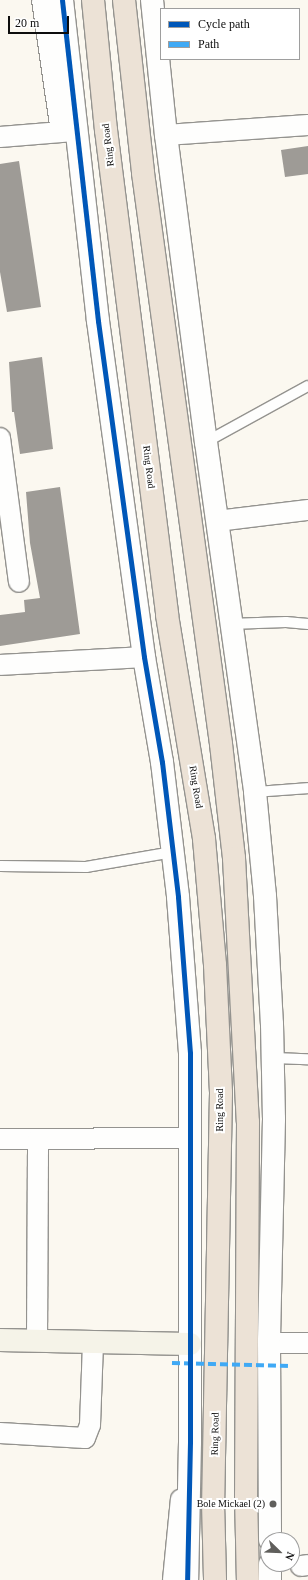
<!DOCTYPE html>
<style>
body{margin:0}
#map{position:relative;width:308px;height:1580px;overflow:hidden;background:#fbf8f0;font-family:"Times New Roman",serif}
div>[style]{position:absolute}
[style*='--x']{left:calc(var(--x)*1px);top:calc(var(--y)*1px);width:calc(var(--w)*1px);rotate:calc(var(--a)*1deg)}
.building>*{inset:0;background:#9e9b96}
.roads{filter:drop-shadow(1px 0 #94938f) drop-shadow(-1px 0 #94938f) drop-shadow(0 1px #94938f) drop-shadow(0 -1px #94938f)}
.service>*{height:10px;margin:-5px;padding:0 5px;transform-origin:5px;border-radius:5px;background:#fefefd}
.minor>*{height:20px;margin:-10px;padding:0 10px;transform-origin:10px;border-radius:10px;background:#fefefd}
.tertiary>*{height:22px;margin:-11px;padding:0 11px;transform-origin:11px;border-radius:11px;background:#fefefd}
.secondary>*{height:22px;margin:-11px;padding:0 11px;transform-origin:11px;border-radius:11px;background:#f5f3e8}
.trunk>*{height:22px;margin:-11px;padding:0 11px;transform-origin:11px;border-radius:11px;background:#ece2d6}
.quiet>*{height:4px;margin-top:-2px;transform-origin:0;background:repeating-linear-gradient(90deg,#3fa9f5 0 8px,transparent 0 12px)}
.cycleway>*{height:5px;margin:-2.5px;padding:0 2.5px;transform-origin:2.5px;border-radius:2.5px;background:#0057b8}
.dots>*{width:11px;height:11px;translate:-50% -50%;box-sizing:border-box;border:2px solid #fff;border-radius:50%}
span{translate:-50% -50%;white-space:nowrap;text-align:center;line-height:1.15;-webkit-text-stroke:4px #fff;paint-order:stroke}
.street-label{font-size:10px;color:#0d0d0d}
.poi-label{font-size:10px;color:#0d0d0d}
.right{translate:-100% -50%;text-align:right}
.legend{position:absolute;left:160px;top:8px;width:140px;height:52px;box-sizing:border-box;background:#fff;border:1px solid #9e9e9e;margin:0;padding:5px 7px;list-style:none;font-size:12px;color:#0d0d0d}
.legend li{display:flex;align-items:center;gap:8px;height:20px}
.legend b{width:20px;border:1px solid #9e9e9e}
.north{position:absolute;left:260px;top:1532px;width:40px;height:40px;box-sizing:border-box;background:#fff;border:1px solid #9e9e9e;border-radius:50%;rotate:113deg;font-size:11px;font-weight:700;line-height:16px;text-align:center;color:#0d0d0d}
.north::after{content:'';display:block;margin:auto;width:14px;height:18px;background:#605f5c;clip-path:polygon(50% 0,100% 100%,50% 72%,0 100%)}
.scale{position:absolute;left:8px;top:16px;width:61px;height:18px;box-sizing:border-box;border:2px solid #0d0d0d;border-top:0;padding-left:5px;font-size:12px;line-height:14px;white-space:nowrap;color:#0d0d0d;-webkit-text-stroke:3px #fff;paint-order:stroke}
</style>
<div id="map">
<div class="building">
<i style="clip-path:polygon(308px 146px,308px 174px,285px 177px,281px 150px)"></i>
<i style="clip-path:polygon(19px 161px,41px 307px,7px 312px,0 272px,0 164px)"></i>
<i style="clip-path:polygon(42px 357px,53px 449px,20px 454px,14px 412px,12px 412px,9px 362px)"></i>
<i style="clip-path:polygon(60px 487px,80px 634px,0 646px,0 615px,25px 612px,24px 600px,40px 598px,30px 543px,26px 492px)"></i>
</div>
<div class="roads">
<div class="service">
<i style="--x:206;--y:442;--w:116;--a:-28.8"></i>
<i style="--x:230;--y:624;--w:56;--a:-2"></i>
<i style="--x:286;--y:622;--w:22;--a:5"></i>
<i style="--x:255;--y:792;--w:53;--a:-4.3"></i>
<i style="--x:0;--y:866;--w:86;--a:0.7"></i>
<i style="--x:86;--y:867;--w:88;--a:-9.8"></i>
<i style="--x:273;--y:1058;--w:35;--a:2"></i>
</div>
<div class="minor">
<i style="--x:42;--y:0;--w:133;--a:81.8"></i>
<i style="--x:166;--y:135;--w:142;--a:-4"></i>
<i style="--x:0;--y:137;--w:74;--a:-4.6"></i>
<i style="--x:0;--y:438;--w:145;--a:82.5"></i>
<i style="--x:217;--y:521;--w:92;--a:-6.9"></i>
<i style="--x:0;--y:665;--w:144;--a:-3.2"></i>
<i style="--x:0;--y:1139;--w:190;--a:-0.3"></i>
<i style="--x:37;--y:1340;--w:201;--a:-89.7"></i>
<i style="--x:269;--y:1343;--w:39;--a:0"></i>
<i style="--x:0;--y:1433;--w:85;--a:3.4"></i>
<i style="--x:85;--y:1438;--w:14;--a:-69"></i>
<i style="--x:90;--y:1425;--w:83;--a:-87.9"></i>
<i style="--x:301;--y:1566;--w:7;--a:-8"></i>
<i style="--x:173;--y:1580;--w:81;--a:-84.4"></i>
</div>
<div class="tertiary">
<i style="--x:62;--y:0;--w:323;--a:83.6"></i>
<i style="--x:98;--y:321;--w:339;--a:82.2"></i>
<i style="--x:144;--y:657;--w:107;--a:80.3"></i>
<i style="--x:162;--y:762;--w:136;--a:83.2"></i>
<i style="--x:178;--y:897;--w:156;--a:85.6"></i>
<i style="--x:190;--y:1053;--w:389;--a:90"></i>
<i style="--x:190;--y:1442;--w:138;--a:91.2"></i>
<i style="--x:152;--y:0;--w:136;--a:84.1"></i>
<i style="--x:166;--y:135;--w:310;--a:82.6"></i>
<i style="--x:206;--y:442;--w:353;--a:82"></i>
<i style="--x:255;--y:792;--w:104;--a:84.5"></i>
<i style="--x:265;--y:896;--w:128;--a:86.9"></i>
<i style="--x:272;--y:1024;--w:95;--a:88.8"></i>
<i style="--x:274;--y:1119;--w:224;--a:91.3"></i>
<i style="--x:269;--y:1343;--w:197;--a:89.7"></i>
<i style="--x:270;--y:1564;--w:16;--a:90"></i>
</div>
<div class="secondary">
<i style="--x:0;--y:1340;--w:190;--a:1.2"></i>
</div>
<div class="trunk">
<i style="--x:93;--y:0;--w:131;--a:84.3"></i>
<i style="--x:106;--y:130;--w:489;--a:82.8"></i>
<i style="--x:167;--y:615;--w:227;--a:80.6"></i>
<i style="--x:204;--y:839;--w:126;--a:85"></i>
<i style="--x:215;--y:965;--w:128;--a:87.3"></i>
<i style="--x:221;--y:1093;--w:409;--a:91.1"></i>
<i style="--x:213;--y:1502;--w:78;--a:88.5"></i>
<i style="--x:124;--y:0;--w:174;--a:83.7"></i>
<i style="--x:143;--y:173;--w:576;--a:82.22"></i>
<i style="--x:221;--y:744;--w:115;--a:83.5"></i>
<i style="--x:234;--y:858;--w:264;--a:87"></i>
<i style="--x:248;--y:1122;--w:373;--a:90.3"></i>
<i style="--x:246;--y:1495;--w:85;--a:88.7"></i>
</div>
</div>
<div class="quiet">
<i style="--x:172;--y:1363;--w:119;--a:1.4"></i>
</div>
<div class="cycleway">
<i style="--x:62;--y:0;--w:323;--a:83.6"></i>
<i style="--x:98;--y:321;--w:339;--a:82.2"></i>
<i style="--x:144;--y:657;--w:107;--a:80.3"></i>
<i style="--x:162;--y:762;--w:136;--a:83.2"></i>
<i style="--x:178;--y:897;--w:156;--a:85.6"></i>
<i style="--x:190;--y:1053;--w:389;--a:90"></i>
<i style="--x:190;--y:1442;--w:138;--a:91.2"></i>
</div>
<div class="dots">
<i style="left:273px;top:1504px;background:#605f5c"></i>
</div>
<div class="street-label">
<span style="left:108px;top:145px;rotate:-97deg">Ring Road</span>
<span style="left:149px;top:467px;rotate:83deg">Ring Road</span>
<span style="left:196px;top:787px;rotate:81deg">Ring Road</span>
<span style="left:220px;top:1110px;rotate:-90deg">Ring Road</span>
<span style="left:215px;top:1434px;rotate:-89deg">Ring Road</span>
</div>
<div class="poi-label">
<span class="right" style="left:265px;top:1504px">Bole Mickael (2)</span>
</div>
<ul class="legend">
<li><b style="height:5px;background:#0057b8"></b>Cycle path</li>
<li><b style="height:5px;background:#3fa9f5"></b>Path</li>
</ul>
<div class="north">N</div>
<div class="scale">20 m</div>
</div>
